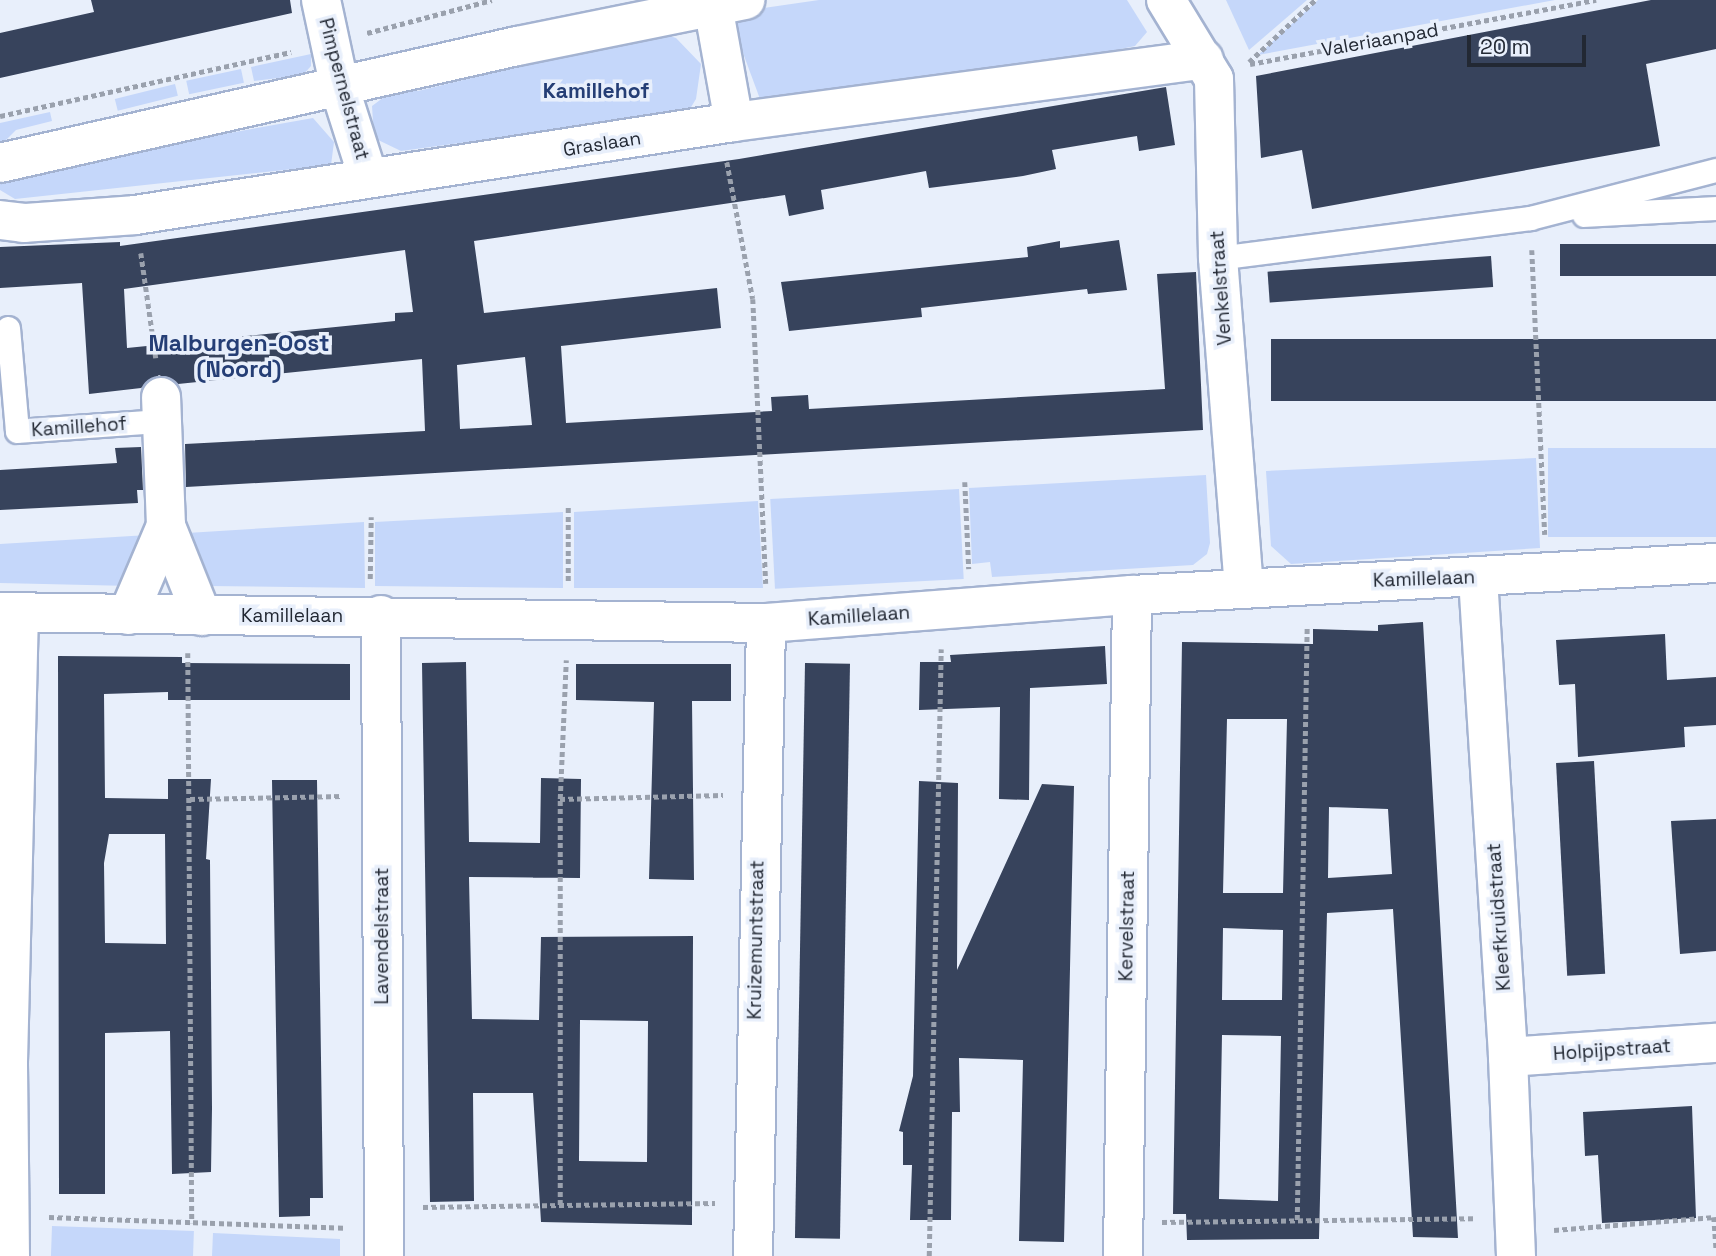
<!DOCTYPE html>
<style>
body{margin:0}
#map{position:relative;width:1716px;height:1256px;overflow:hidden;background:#e8effb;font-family:"Space Grotesk",sans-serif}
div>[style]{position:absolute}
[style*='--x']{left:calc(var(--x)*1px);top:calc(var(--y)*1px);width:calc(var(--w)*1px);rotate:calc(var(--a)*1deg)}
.green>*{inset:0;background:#c5d7fa;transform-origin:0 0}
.building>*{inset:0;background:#37435c;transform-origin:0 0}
.path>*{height:4.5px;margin-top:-2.25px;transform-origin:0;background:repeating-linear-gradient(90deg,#9aa1ad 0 5px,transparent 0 8.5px)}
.roads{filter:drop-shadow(2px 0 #a4b3d1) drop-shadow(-2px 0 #a4b3d1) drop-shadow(0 2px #a4b3d1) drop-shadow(0 -2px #a4b3d1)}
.service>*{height:23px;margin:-11.5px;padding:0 11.5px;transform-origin:11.5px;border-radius:11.5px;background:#fff}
.minor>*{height:38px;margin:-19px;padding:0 19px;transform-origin:19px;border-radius:19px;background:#fff}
span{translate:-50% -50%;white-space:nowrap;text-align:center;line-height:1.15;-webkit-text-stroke:7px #e8effb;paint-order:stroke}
.street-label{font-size:19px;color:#222833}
.neighbourhood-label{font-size:21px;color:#253e75;font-weight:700}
.quarter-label{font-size:23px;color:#253e75;font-weight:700}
.scale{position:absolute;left:1467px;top:35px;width:119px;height:32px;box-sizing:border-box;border:4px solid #222833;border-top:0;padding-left:9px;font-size:21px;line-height:24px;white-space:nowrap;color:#222833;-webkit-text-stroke:5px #e8effb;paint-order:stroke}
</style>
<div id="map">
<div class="green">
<i style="clip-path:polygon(819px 0,1127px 0,1147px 32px,1135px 46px,1102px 53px,831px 97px,760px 99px,733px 26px,757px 9px)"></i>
<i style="clip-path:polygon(1226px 0,1307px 0,1249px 50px)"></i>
<i style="clip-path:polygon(1318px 0,1555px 0,1258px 55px)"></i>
<i style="clip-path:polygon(658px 32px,676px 38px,701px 64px,696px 99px,688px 112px,401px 151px,374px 138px,372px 106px,403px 83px,418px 91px)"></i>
<i style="clip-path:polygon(311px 54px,311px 66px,303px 75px,254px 81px,251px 67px)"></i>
<i style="left:241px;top:69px;width:14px;height:56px;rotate:78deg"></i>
<i style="left:175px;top:84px;width:12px;height:62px;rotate:76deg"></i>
<i style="clip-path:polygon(50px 112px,52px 121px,16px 130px,0 146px,0 123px)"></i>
<i style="clip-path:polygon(313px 118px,334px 142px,331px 165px,15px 199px,0 190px,0 183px,16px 171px)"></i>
<i style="left:1716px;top:448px;width:89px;height:168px;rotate:90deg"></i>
<i style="clip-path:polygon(1536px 458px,1540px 548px,1291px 564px,1271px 546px,1266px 471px)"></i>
<i style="clip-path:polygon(1206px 475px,1210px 543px,1207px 554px,1193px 565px,992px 577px,990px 562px,972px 564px,969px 488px)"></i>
<i style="left:959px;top:489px;width:90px;height:189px;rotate:87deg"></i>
<i style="clip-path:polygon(758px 501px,763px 588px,574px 588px,574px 512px)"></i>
<i style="clip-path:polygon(563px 512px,563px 588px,375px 586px,375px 522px)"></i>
<i style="clip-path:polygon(364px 522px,365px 588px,208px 586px,187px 533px)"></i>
<i style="clip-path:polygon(148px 535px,131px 586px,0 583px,0 544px)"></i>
<i style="left:52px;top:1226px;width:142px;height:30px;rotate:2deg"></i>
<i style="clip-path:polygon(213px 1233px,340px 1239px,340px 1256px,212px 1256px)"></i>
</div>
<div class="building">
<i style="clip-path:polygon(91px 0,290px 0,292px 13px,0 78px,0 33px,94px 12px)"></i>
<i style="clip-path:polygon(1651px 0,1716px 0,1716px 49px,1646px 64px,1660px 146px,1312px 209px,1302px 150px,1261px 158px,1256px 76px)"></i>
<i style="clip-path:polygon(evenodd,1166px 87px,1175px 145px,1139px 151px,1137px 136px,1052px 150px,1056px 169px,1023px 176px,929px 188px,926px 171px,821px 190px,824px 209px,789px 216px,785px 195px,474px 241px,484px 313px,717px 288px,721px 328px,561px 346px,566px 423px,772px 411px,771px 397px,808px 395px,809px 409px,1165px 389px,1157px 274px,1196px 272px,1203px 430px,186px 487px,185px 444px,425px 431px,422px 359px,178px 384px,159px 375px,141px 388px,89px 394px,82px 283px,0 288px,0 247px,120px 242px,120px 246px,739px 159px,1166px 87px,405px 250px,413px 312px,395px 313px,395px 321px,127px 348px,124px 289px,405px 250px,1166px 87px,525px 357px,532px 425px,460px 429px,457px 365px,525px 357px)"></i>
<i style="clip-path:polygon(1119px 240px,1127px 290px,1088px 294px,1087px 289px,921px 308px,922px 317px,789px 331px,781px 282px,1028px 257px,1027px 247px,1060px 241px,1060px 248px)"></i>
<i style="left:1716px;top:244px;width:32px;height:156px;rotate:90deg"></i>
<i style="left:1491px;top:256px;width:31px;height:224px;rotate:86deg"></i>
<i style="left:1716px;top:339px;width:62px;height:445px;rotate:90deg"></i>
<i style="clip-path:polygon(141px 447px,143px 490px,137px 490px,138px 503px,0 510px,0 470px,117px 463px,115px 448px)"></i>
<i style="clip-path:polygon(evenodd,1423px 622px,1458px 1238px,1413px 1237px,1393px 909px,1327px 913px,1319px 1239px,1187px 1240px,1186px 1214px,1173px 1214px,1182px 642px,1313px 644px,1313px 629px,1378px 631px,1378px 625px,1423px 622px,1227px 719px,1287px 719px,1283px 893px,1223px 893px,1227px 719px,1423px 622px,1329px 807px,1388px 809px,1392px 874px,1328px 878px,1329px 807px,1423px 622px,1223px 928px,1283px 930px,1282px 1000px,1222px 1000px,1223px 928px,1423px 622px,1222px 1035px,1281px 1036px,1278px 1201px,1219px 1199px,1222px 1035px)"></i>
<i style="clip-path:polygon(1665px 634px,1667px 680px,1716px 677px,1716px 725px,1684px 727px,1685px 747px,1578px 757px,1575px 684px,1559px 685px,1556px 640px)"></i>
<i style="clip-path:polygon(1105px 646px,1107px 684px,1030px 688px,1029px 800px,999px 799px,1000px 707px,919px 710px,920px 662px,951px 662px,950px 655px)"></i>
<i style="clip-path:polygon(evenodd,58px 656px,182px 657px,182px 663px,350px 664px,350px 700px,168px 700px,168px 692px,104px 694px,105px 798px,168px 799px,168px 779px,211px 779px,206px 859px,210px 860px,212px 1108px,211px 1172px,172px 1174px,170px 1031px,105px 1033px,105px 1194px,59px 1194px,58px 656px,109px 834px,165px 834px,166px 944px,105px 943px,104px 863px,109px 834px)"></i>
<i style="clip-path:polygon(evenodd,466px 662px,469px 842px,540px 843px,541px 778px,581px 779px,580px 878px,469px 877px,472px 1019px,539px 1020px,541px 937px,693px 936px,692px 1225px,541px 1222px,533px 1093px,473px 1093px,474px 1201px,430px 1202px,422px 663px,466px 662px,580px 1020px,648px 1021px,647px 1162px,579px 1161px,580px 1020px)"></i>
<i style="left:805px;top:663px;width:45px;height:575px;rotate:1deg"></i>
<i style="clip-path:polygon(576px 664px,731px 664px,731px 701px,692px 701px,694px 880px,649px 879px,654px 702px,576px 700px)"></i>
<i style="left:1594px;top:761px;width:213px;height:38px;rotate:87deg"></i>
<i style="clip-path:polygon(272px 780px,317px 780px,323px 1198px,310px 1198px,310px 1216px,279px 1217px)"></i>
<i style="clip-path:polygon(919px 781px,958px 783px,957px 970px,1042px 784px,1074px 786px,1064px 1242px,1019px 1241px,1023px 1060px,959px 1058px,960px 1112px,952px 1112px,951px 1220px,910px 1220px,912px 1165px,903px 1165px,903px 1132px,899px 1131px,913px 1076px)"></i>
<i style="clip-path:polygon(1716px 819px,1716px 951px,1680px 954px,1671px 821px)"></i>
<i style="clip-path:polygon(1692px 1106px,1696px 1218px,1602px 1223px,1598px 1155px,1585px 1156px,1583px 1112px)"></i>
</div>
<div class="path">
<i style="--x:367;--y:33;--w:129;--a:-14.8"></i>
<i style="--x:1249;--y:62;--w:91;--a:-43.2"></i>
<i style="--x:1250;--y:64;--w:352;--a:-10.5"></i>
<i style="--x:0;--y:116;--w:298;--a:-12.4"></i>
<i style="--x:727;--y:162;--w:139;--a:79.3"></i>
<i style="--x:753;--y:299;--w:285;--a:87.4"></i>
<i style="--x:1532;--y:250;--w:285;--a:87.4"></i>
<i style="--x:141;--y:253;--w:106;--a:81.9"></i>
<i style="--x:965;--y:482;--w:87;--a:87.4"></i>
<i style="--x:370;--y:579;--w:62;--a:-89.1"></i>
<i style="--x:568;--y:581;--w:76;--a:-90"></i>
<i style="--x:188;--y:653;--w:570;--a:89.6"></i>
<i style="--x:190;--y:799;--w:153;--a:-1.1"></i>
<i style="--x:560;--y:799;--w:163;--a:-1.4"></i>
<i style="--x:560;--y:1205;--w:406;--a:-90"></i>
<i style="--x:560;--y:799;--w:139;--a:-87.5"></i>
<i style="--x:423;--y:1207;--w:292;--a:-0.8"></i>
<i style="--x:49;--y:1217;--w:295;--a:2.1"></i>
<i style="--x:1297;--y:1220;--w:594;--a:-89.04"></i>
<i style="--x:1162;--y:1222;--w:313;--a:-0.7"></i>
<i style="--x:1554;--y:1230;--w:161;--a:-4.6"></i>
<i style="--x:1714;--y:1217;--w:31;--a:86"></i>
<i style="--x:929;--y:1256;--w:607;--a:-88.87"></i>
</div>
<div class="roads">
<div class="service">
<i style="--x:1584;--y:215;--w:132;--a:-3"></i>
<i style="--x:1218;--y:258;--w:315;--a:-7.3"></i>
<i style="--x:1530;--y:218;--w:192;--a:-14.5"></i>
<i style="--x:8;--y:328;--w:103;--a:85"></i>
<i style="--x:17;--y:431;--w:144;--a:-4"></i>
</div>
<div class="minor">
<i style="--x:321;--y:0;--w:91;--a:77.9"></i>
<i style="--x:340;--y:89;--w:92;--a:72.3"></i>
<i style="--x:712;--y:0;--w:124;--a:79.8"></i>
<i style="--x:1166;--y:0;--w:92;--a:58.7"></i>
<i style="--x:1214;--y:79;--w:179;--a:88.7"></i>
<i style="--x:1218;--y:258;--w:331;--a:85.5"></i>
<i style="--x:0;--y:163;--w:530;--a:-12.75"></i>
<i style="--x:517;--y:46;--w:233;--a:-11.4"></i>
<i style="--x:0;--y:220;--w:24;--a:7"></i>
<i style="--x:24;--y:223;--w:111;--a:-4.1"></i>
<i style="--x:135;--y:215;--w:606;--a:-8.83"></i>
<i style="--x:734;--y:122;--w:474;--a:-7.6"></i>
<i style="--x:166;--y:526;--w:97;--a:68.2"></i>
<i style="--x:1478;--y:578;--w:480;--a:86.4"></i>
<i style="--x:1508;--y:1057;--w:199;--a:87.7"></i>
<i style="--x:0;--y:612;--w:766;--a:0.82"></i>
<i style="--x:766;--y:623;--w:367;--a:-4.4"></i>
<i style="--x:1132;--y:595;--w:585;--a:-3.14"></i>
<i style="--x:128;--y:615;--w:97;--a:-66.9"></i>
<i style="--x:166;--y:526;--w:129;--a:-92.2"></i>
<i style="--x:381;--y:615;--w:641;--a:89.73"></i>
<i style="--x:1508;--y:1057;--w:208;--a:-3.9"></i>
<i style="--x:10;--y:1256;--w:194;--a:-90.6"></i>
<i style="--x:8;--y:1062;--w:448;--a:-88.6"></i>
<i style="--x:753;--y:1256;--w:633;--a:-88.82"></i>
<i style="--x:1123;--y:1256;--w:661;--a:-89.22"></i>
</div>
</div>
<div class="street-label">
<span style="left:1380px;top:40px;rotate:-10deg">Valeriaanpad</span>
<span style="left:344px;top:89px;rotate:75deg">Pimpernelstraat</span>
<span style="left:602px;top:144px;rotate:-9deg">Graslaan</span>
<span style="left:1221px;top:288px;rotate:-94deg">Venkelstraat</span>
<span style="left:79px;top:427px;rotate:-4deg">Kamillehof</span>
<span style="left:1424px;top:579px;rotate:-2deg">Kamillelaan</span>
<span style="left:292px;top:616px">Kamillelaan</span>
<span style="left:859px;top:616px;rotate:-4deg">Kamillelaan</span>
<span style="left:1499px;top:917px;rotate:-94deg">Kleefkruidstraat</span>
<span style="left:1127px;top:926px;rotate:-89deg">Kervelstraat</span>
<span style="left:382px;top:936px;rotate:-90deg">Lavendelstraat</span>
<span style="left:756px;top:940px;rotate:-89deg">Kruizemuntstraat</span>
<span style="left:1612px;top:1050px;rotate:-4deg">Holpijpstraat</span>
</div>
<div class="neighbourhood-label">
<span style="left:596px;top:91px">Kamillehof</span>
</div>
<div class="quarter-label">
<span style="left:239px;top:356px">Malburgen-Oost<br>(Noord)</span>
</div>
<div class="scale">20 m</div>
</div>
